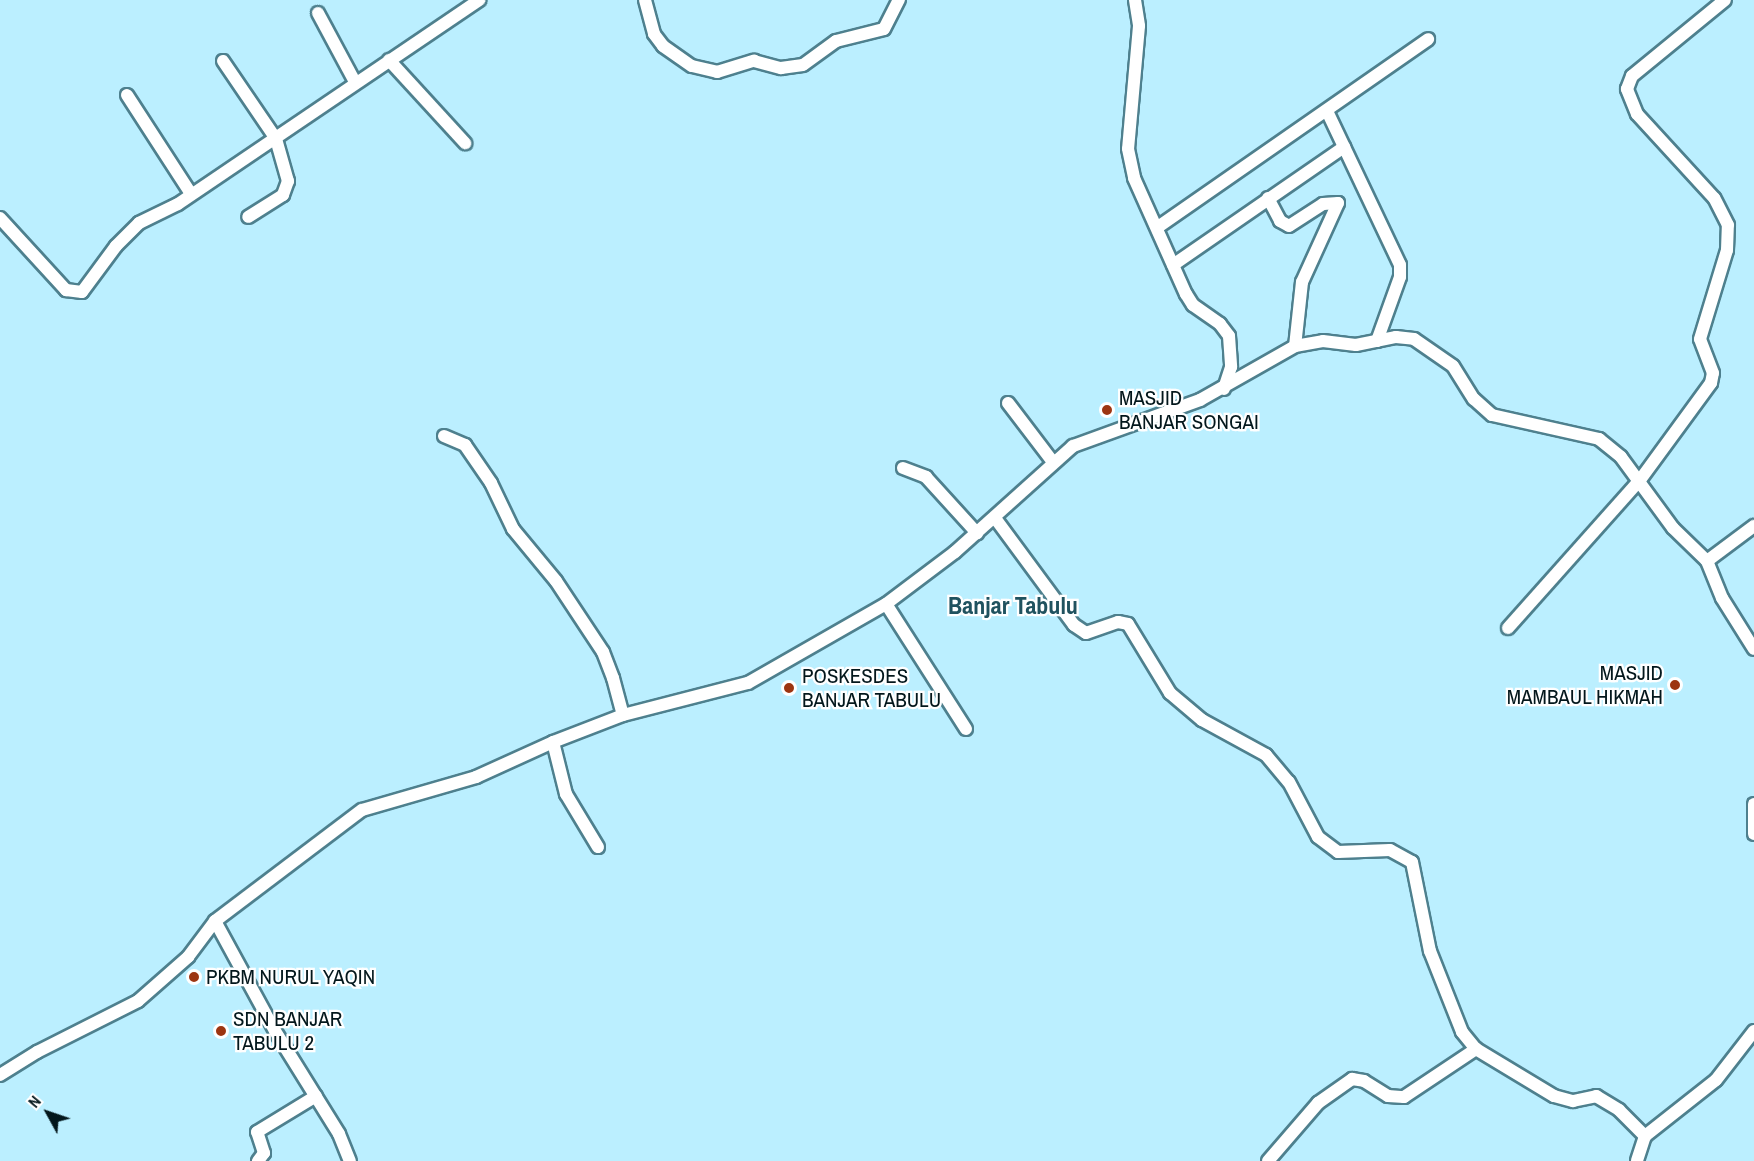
<!DOCTYPE html>
<style>
body{margin:0}
#map{position:relative;width:1754px;height:1161px;overflow:hidden;background:#bbefff;font-family:"Archivo Narrow",sans-serif}
div>[style]{position:absolute}
[style*='--x']{left:calc(var(--x)*1px);top:calc(var(--y)*1px);width:calc(var(--w)*1px);rotate:calc(var(--a)*1deg)}
.roads{filter:drop-shadow(2px 0 #4e808e) drop-shadow(-2px 0 #4e808e) drop-shadow(0 2px #4e808e) drop-shadow(0 -2px #4e808e)}
.minor>*{height:12px;margin:-6px;padding:0 6px;transform-origin:6px;border-radius:6px;background:#fff}
.dots>*{width:16px;height:16px;translate:-50% -50%;box-sizing:border-box;border:3px solid #fff;border-radius:50%}
span{translate:-50% -50%;white-space:nowrap;text-align:center;line-height:1.15;-webkit-text-stroke:4.5px #fff;paint-order:stroke}
.poi-label{font-size:21px;color:#03171c}
.left{translate:0 -50%;text-align:left}
.right{translate:-100% -50%;text-align:right}
.quarter-label{font-size:24px;color:#20525f;font-weight:700}
.north{position:absolute;left:18px;top:1083px;width:60px;height:60px;-webkit-text-stroke:4px #fff;paint-order:stroke;rotate:310deg;font-size:16px;font-weight:700;line-height:24px;text-align:center;color:#03171c}
.north::after{content:'';display:block;margin:auto;width:21px;height:27px;background:#03171c;clip-path:polygon(50% 0,100% 100%,50% 72%,0 100%)}
</style>
<div id="map">
<div class="roads">
<div class="minor">
<i style="--x:645;--y:0;--w:35;--a:75"></i>
<i style="--x:654;--y:34;--w:15;--a:53"></i>
<i style="--x:663;--y:46;--w:35;--a:35"></i>
<i style="--x:692;--y:66;--w:26;--a:13"></i>
<i style="--x:717;--y:72;--w:39;--a:-17"></i>
<i style="--x:754;--y:61;--w:28;--a:15"></i>
<i style="--x:781;--y:68;--w:22;--a:-8"></i>
<i style="--x:803;--y:65;--w:41;--a:-36"></i>
<i style="--x:836;--y:41;--w:49;--a:-14"></i>
<i style="--x:884;--y:29;--w:33;--a:-63"></i>
<i style="--x:1135;--y:0;--w:26;--a:81"></i>
<i style="--x:1139;--y:26;--w:123;--a:95.1"></i>
<i style="--x:1128;--y:149;--w:30;--a:78"></i>
<i style="--x:1134;--y:178;--w:127;--a:65.9"></i>
<i style="--x:1186;--y:294;--w:13;--a:58"></i>
<i style="--x:1193;--y:305;--w:33;--a:35"></i>
<i style="--x:1220;--y:324;--w:15;--a:53"></i>
<i style="--x:1229;--y:336;--w:31;--a:86"></i>
<i style="--x:1231;--y:367;--w:23;--a:108"></i>
<i style="--x:318;--y:13;--w:78;--a:61.8"></i>
<i style="--x:389;--y:60;--w:113;--a:47.5"></i>
<i style="--x:223;--y:61;--w:94;--a:55.8"></i>
<i style="--x:276;--y:139;--w:44;--a:74.1"></i>
<i style="--x:288;--y:181;--w:15;--a:110"></i>
<i style="--x:283;--y:195;--w:41;--a:147.8"></i>
<i style="--x:127;--y:95;--w:118;--a:57.1"></i>
<i style="--x:1327;--y:111;--w:170;--a:64.6"></i>
<i style="--x:1400;--y:265;--w:12;--a:90"></i>
<i style="--x:1400;--y:277;--w:68;--a:109.8"></i>
<i style="--x:1268;--y:198;--w:26;--a:62"></i>
<i style="--x:1280;--y:221;--w:10;--a:29"></i>
<i style="--x:1289;--y:226;--w:40;--a:-32.9"></i>
<i style="--x:1323;--y:204;--w:15;--a:-4"></i>
<i style="--x:1338;--y:203;--w:87;--a:114.5"></i>
<i style="--x:1302;--y:282;--w:64;--a:96.2"></i>
<i style="--x:0;--y:218;--w:98;--a:47.5"></i>
<i style="--x:66;--y:290;--w:16;--a:7"></i>
<i style="--x:82;--y:292;--w:57;--a:-53.5"></i>
<i style="--x:116;--y:246;--w:33;--a:-45"></i>
<i style="--x:139;--y:223;--w:43;--a:-26"></i>
<i style="--x:178;--y:204;--w:364;--a:-34.1"></i>
<i style="--x:1158;--y:227;--w:329;--a:-34.8"></i>
<i style="--x:1173;--y:265;--w:208;--a:-34.6"></i>
<i style="--x:1008;--y:403;--w:74;--a:52.7"></i>
<i style="--x:444;--y:436;--w:23;--a:23"></i>
<i style="--x:465;--y:445;--w:46;--a:55.6"></i>
<i style="--x:491;--y:483;--w:51;--a:64.4"></i>
<i style="--x:513;--y:529;--w:67;--a:50.4"></i>
<i style="--x:556;--y:581;--w:85;--a:56.5"></i>
<i style="--x:603;--y:652;--w:28;--a:69"></i>
<i style="--x:613;--y:678;--w:38;--a:75"></i>
<i style="--x:623;--y:715;--w:75;--a:158.9"></i>
<i style="--x:553;--y:742;--w:54;--a:76"></i>
<i style="--x:566;--y:794;--w:62;--a:58.9"></i>
<i style="--x:903;--y:468;--w:25;--a:21"></i>
<i style="--x:926;--y:477;--w:76;--a:47.7"></i>
<i style="--x:995;--y:518;--w:133;--a:53.6"></i>
<i style="--x:1074;--y:625;--w:14;--a:34"></i>
<i style="--x:1086;--y:633;--w:34;--a:-19"></i>
<i style="--x:1118;--y:622;--w:10;--a:11"></i>
<i style="--x:1128;--y:624;--w:81;--a:58.7"></i>
<i style="--x:1170;--y:693;--w:42;--a:40.2"></i>
<i style="--x:1202;--y:720;--w:73;--a:28.7"></i>
<i style="--x:1266;--y:755;--w:35;--a:50"></i>
<i style="--x:1289;--y:782;--w:62;--a:62.2"></i>
<i style="--x:1318;--y:837;--w:25;--a:37"></i>
<i style="--x:1338;--y:852;--w:52;--a:-2.2"></i>
<i style="--x:1390;--y:850;--w:25;--a:29"></i>
<i style="--x:1412;--y:862;--w:91;--a:78.6"></i>
<i style="--x:1430;--y:951;--w:87;--a:68.4"></i>
<i style="--x:1462;--y:1032;--w:22;--a:51"></i>
<i style="--x:1707;--y:561;--w:59;--a:-36.7"></i>
<i style="--x:1508;--y:628;--w:198;--a:-48.3"></i>
<i style="--x:1640;--y:480;--w:120;--a:-53.8"></i>
<i style="--x:1711;--y:383;--w:10;--a:-79"></i>
<i style="--x:1713;--y:373;--w:36;--a:-111"></i>
<i style="--x:1700;--y:339;--w:93;--a:-73.1"></i>
<i style="--x:1727;--y:250;--w:25;--a:-88"></i>
<i style="--x:1728;--y:225;--w:30;--a:-117"></i>
<i style="--x:1714;--y:198;--w:114;--a:-132.5"></i>
<i style="--x:1637;--y:114;--w:27;--a:-112"></i>
<i style="--x:1627;--y:89;--w:14;--a:-69"></i>
<i style="--x:1632;--y:76;--w:120;--a:-39.3"></i>
<i style="--x:623;--y:715;--w:129;--a:-14.4"></i>
<i style="--x:748;--y:683;--w:159;--a:-29.8"></i>
<i style="--x:966;--y:729;--w:148;--a:-122.6"></i>
<i style="--x:886;--y:604;--w:86;--a:-37"></i>
<i style="--x:955;--y:552;--w:159;--a:-41.9"></i>
<i style="--x:1073;--y:446;--w:135;--a:-19.9"></i>
<i style="--x:1200;--y:400;--w:109;--a:-29.6"></i>
<i style="--x:1295;--y:346;--w:28;--a:-10"></i>
<i style="--x:1323;--y:341;--w:33;--a:7"></i>
<i style="--x:1356;--y:345;--w:41;--a:-11.3"></i>
<i style="--x:1396;--y:337;--w:18;--a:6"></i>
<i style="--x:1414;--y:339;--w:47;--a:34.7"></i>
<i style="--x:1453;--y:366;--w:39;--a:58"></i>
<i style="--x:1474;--y:399;--w:24;--a:42"></i>
<i style="--x:1492;--y:415;--w:110;--a:12.6"></i>
<i style="--x:1599;--y:439;--w:28;--a:39"></i>
<i style="--x:1621;--y:457;--w:88;--a:53.8"></i>
<i style="--x:1673;--y:528;--w:47;--a:44.1"></i>
<i style="--x:1707;--y:561;--w:40;--a:68"></i>
<i style="--x:1722;--y:598;--w:60;--a:57.9"></i>
<i style="--x:1754;--y:804;--w:30;--a:90"></i>
<i style="--x:215;--y:921;--w:184;--a:-37.1"></i>
<i style="--x:362;--y:810;--w:119;--a:-16.1"></i>
<i style="--x:476;--y:777;--w:85;--a:-24.4"></i>
<i style="--x:0;--y:1075;--w:44;--a:-31.9"></i>
<i style="--x:37;--y:1052;--w:113;--a:-26.8"></i>
<i style="--x:138;--y:1001;--w:67;--a:-41.3"></i>
<i style="--x:188;--y:957;--w:45;--a:-53.1"></i>
<i style="--x:215;--y:921;--w:125;--a:61.4"></i>
<i style="--x:275;--y:1031;--w:121;--a:58.1"></i>
<i style="--x:339;--y:1134;--w:29;--a:68"></i>
<i style="--x:1645;--y:1136;--w:90;--a:-38.3"></i>
<i style="--x:1716;--y:1080;--w:62;--a:-52.2"></i>
<i style="--x:258;--y:1161;--w:10;--a:-53"></i>
<i style="--x:264;--y:1153;--w:22;--a:-108"></i>
<i style="--x:257;--y:1132;--w:69;--a:-31.4"></i>
<i style="--x:1268;--y:1161;--w:77;--a:-49.2"></i>
<i style="--x:1318;--y:1103;--w:42;--a:-35.2"></i>
<i style="--x:1352;--y:1079;--w:12;--a:9"></i>
<i style="--x:1364;--y:1081;--w:28;--a:32"></i>
<i style="--x:1388;--y:1096;--w:16;--a:4"></i>
<i style="--x:1404;--y:1097;--w:87;--a:-33.7"></i>
<i style="--x:1476;--y:1049;--w:91;--a:31.1"></i>
<i style="--x:1554;--y:1096;--w:20;--a:15"></i>
<i style="--x:1573;--y:1101;--w:24;--a:-12"></i>
<i style="--x:1596;--y:1096;--w:27;--a:31"></i>
<i style="--x:1619;--y:1110;--w:37;--a:45"></i>
<i style="--x:1645;--y:1136;--w:26;--a:108"></i>
</div>
</div>
<div class="dots">
<i style="left:1107px;top:410px;background:#9c3511"></i>
<i style="left:1675px;top:685px;background:#9c3511"></i>
<i style="left:789px;top:688px;background:#9c3511"></i>
<i style="left:194px;top:977px;background:#9c3511"></i>
<i style="left:221px;top:1031px;background:#9c3511"></i>
</div>
<div class="poi-label">
<span class="left" style="left:1119px;top:410px">MASJID<br>BANJAR SONGAI</span>
<span class="right" style="left:1663px;top:685px">MASJID<br>MAMBAUL HIKMAH</span>
<span class="left" style="left:802px;top:688px">POSKESDES<br>BANJAR TABULU</span>
<span class="left" style="left:206px;top:977px">PKBM NURUL YAQIN</span>
<span class="left" style="left:233px;top:1031px">SDN BANJAR<br>TABULU 2</span>
</div>
<div class="quarter-label">
<span style="left:1013px;top:606px">Banjar Tabulu</span>
</div>
<div class="north">N</div>
</div>
